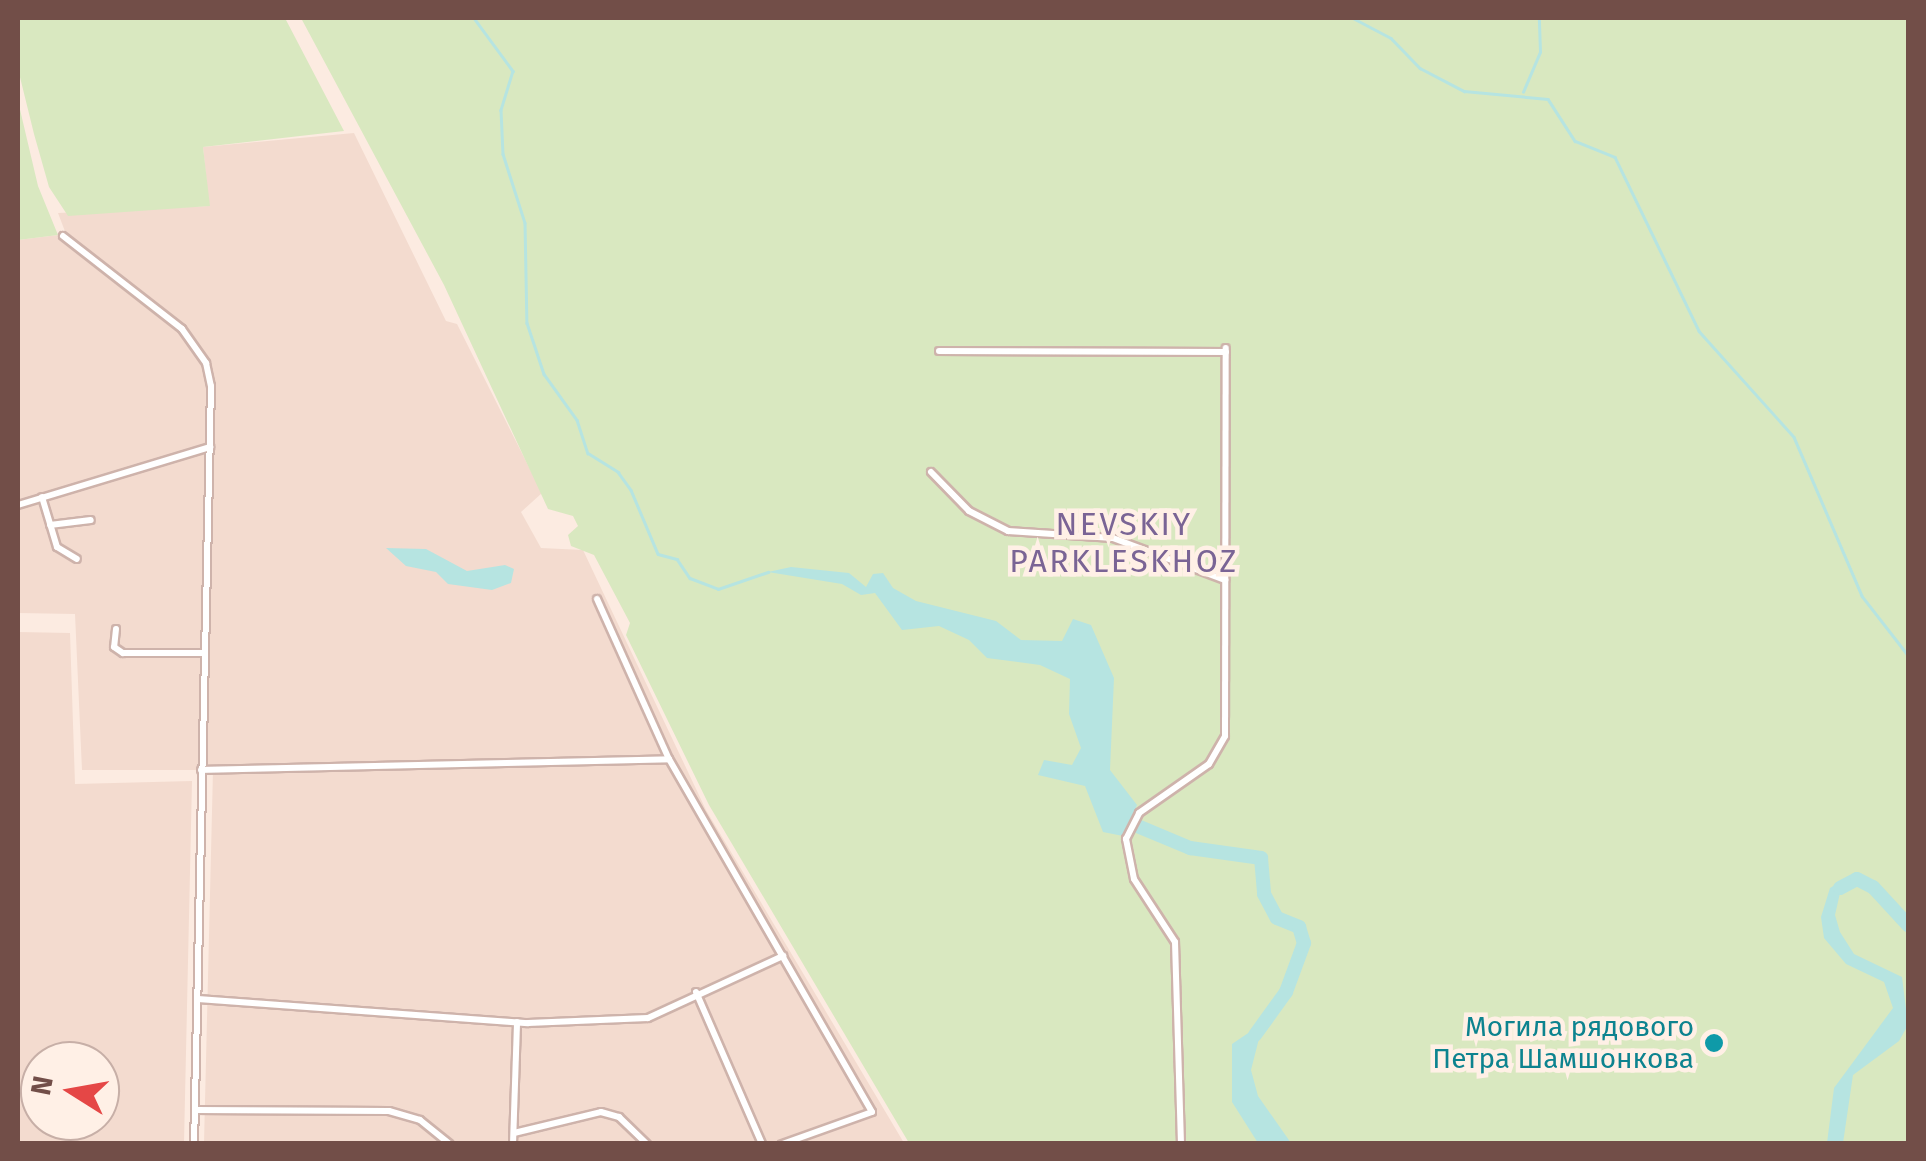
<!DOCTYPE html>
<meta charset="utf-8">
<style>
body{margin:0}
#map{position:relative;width:1926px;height:1161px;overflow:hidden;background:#fcebe1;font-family:"Fira Sans",sans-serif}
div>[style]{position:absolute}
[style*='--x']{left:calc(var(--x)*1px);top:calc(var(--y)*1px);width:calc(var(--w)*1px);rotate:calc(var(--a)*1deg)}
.residential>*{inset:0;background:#f3dbcf}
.green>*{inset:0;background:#d9e8c0}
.water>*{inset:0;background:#b6e4e1}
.stream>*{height:2.5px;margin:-1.25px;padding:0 1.25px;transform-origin:1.25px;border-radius:1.25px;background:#b6e4e1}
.river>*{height:14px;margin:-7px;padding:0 7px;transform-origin:7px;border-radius:7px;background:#b6e4e1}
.roads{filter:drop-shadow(2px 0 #ceb3ab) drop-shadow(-2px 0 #ceb3ab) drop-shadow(0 2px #ceb3ab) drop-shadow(0 -2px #ceb3ab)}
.minor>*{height:6px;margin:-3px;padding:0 3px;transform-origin:3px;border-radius:3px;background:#fff}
.dots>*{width:28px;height:28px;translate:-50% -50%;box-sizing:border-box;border:5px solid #fff0e6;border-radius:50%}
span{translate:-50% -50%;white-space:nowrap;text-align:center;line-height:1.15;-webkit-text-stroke:9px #fff0e6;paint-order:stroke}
.culture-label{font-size:28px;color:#0d838f}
.right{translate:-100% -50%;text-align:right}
.quarter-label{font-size:32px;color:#7a6495;letter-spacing:2.5px}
.frame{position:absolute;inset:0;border:20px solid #724e48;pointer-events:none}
.north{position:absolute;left:20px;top:1041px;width:100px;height:100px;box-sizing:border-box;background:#fff0e6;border:2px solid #c7afa7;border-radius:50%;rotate:281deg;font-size:28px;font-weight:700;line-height:40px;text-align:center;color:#724e48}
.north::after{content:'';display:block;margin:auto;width:35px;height:45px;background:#e54746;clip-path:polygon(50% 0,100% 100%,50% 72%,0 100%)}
</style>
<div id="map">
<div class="residential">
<i style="clip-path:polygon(354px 133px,446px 321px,457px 324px,542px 493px,521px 512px,541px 548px,583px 550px,706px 810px,904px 1143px,204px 1143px,213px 770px,82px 770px,75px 614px,18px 613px,18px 240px,66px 234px,58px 213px,209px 206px,203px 147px)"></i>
<i style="clip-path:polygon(evenodd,18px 632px,70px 633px,75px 784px,192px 781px,184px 1143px,18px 1143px,18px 632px,40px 1061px,100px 1061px,100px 1121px,40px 1121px,40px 1061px)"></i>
</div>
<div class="green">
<i style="clip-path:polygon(18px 18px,285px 18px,344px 131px,203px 147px,210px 206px,68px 216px,49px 187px,34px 134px,18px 69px)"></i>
<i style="clip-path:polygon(301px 18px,1908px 18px,1908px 1143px,909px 1143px,709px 805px,626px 635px,630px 623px,594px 555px,571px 546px,568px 535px,578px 526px,573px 516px,548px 509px,444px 285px)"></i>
<i style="clip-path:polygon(18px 101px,38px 186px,58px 235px,18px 240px)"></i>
</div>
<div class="water">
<i style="clip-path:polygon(386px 548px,426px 549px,467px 571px,505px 565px,514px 569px,511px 583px,492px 590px,448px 584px,436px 572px,406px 566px)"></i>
<i style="clip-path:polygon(791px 567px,849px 573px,866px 587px,873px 574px,883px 573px,893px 588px,916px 601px,996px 621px,1021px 640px,1062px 641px,1073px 619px,1091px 625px,1114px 678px,1110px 770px,1137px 805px,1123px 836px,1103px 832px,1085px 786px,1038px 775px,1044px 760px,1072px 765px,1081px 748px,1069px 714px,1070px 679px,1040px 665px,987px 658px,969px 640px,939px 626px,902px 630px,875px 593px,861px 595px,842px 584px,768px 572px)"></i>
<i style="clip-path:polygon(1848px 877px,1857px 879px,1840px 893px,1835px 915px,1840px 932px,1854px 954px,1902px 977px,1908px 1025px,1899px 1041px,1853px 1075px,1843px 1143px,1827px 1143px,1834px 1088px,1893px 1008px,1884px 982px,1846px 964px,1824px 938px,1821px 917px,1830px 888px)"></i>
<i style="clip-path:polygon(1263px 1023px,1251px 1070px,1258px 1096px,1291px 1143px,1258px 1143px,1232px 1102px,1232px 1044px)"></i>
</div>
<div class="stream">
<i style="--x:474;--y:18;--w:66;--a:53.7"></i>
<i style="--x:513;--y:71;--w:41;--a:107.1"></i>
<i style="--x:501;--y:110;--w:44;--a:87.4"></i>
<i style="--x:503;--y:154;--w:72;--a:72.3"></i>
<i style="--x:525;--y:223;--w:100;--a:88.9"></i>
<i style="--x:527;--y:323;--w:54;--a:71.6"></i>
<i style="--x:544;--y:374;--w:57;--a:54.3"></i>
<i style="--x:577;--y:420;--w:35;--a:72"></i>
<i style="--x:588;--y:453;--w:36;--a:32"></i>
<i style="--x:618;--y:472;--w:22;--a:54"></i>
<i style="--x:631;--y:490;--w:69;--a:67.1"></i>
<i style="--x:658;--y:554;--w:20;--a:15"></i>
<i style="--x:677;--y:559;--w:23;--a:56"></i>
<i style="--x:690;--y:578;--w:30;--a:21"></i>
<i style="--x:718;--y:589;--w:53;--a:-18.8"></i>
<i style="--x:1353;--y:18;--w:43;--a:27.8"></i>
<i style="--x:1391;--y:38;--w:42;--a:46"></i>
<i style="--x:1420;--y:68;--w:50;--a:27.6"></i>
<i style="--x:1464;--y:91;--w:84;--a:5.4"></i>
<i style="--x:1548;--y:99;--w:50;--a:57.3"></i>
<i style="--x:1575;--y:141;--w:43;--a:21.8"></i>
<i style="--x:1615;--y:157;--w:193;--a:64.2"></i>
<i style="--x:1699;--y:331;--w:142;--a:48.1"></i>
<i style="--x:1794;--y:437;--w:173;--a:66.8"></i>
<i style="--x:1862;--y:596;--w:75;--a:52.1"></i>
<i style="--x:1523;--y:92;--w:43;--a:-67"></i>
<i style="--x:1540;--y:52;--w:34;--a:-92"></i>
</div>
<div class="river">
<i style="--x:1135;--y:825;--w:60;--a:22.7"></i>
<i style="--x:1190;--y:848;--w:72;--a:8"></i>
<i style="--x:1261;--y:858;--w:36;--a:85"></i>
<i style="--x:1264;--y:894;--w:27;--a:62"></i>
<i style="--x:1277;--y:918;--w:24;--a:22"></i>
<i style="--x:1299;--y:927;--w:17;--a:73"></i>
<i style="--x:1304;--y:943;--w:52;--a:110.2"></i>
<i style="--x:1286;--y:992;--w:53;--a:125.8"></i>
<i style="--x:1840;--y:888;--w:19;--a:-28"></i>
<i style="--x:1857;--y:879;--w:18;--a:27"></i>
<i style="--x:1873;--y:887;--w:52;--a:47.4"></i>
</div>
<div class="roads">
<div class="minor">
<i style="--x:63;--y:236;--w:151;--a:38"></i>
<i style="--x:182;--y:329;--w:42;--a:54.8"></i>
<i style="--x:206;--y:363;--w:24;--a:78"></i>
<i style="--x:211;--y:386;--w:758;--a:91.28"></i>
<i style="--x:939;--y:351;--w:287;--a:0.2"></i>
<i style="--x:931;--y:472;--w:54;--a:45.7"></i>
<i style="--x:969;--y:511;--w:44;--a:27.1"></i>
<i style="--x:1008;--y:531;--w:105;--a:3.8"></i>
<i style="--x:1113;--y:538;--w:120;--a:20.6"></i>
<i style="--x:42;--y:497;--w:52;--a:73.3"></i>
<i style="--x:57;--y:547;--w:23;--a:31"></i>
<i style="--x:18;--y:505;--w:201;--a:-16.8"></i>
<i style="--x:50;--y:525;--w:41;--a:-7"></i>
<i style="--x:597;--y:599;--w:175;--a:65.8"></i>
<i style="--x:669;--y:759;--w:407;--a:60.1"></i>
<i style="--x:872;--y:1112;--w:96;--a:160.4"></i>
<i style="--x:116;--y:629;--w:18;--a:96"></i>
<i style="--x:114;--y:647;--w:11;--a:34"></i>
<i style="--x:123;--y:653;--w:81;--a:0"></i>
<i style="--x:201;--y:770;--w:468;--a:-1.3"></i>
<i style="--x:696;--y:992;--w:166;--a:66.5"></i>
<i style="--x:198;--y:999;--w:331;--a:4.2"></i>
<i style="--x:528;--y:1023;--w:120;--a:-2.4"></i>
<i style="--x:648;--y:1018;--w:149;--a:-24.7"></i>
<i style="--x:195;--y:1110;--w:194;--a:0.3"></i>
<i style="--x:389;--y:1111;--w:32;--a:16"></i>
<i style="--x:420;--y:1120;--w:38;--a:39"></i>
<i style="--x:514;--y:1133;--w:89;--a:-13.6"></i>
<i style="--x:601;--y:1112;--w:19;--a:16"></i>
<i style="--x:619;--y:1117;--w:39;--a:44"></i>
<i style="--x:513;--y:1144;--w:122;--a:-88.1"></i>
<i style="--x:1181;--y:1144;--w:202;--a:-91.7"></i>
<i style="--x:1175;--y:942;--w:75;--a:-123.1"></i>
<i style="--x:1134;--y:879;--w:41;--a:-101.3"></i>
<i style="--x:1126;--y:839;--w:29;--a:-63"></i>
<i style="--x:1139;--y:813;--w:85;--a:-35"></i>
<i style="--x:1209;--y:764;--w:32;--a:-60"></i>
<i style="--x:1225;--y:736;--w:388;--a:-89.9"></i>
</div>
</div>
<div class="dots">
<i style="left:1714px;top:1043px;background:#0f9aa8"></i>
</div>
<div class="culture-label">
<span class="right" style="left:1694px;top:1043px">Могила рядового<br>Петра Шамшонкова</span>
</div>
<div class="quarter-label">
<span style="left:1124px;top:543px">NEVSKIY<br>PARKLESKHOZ</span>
</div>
<div class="frame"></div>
<div class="north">N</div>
</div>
